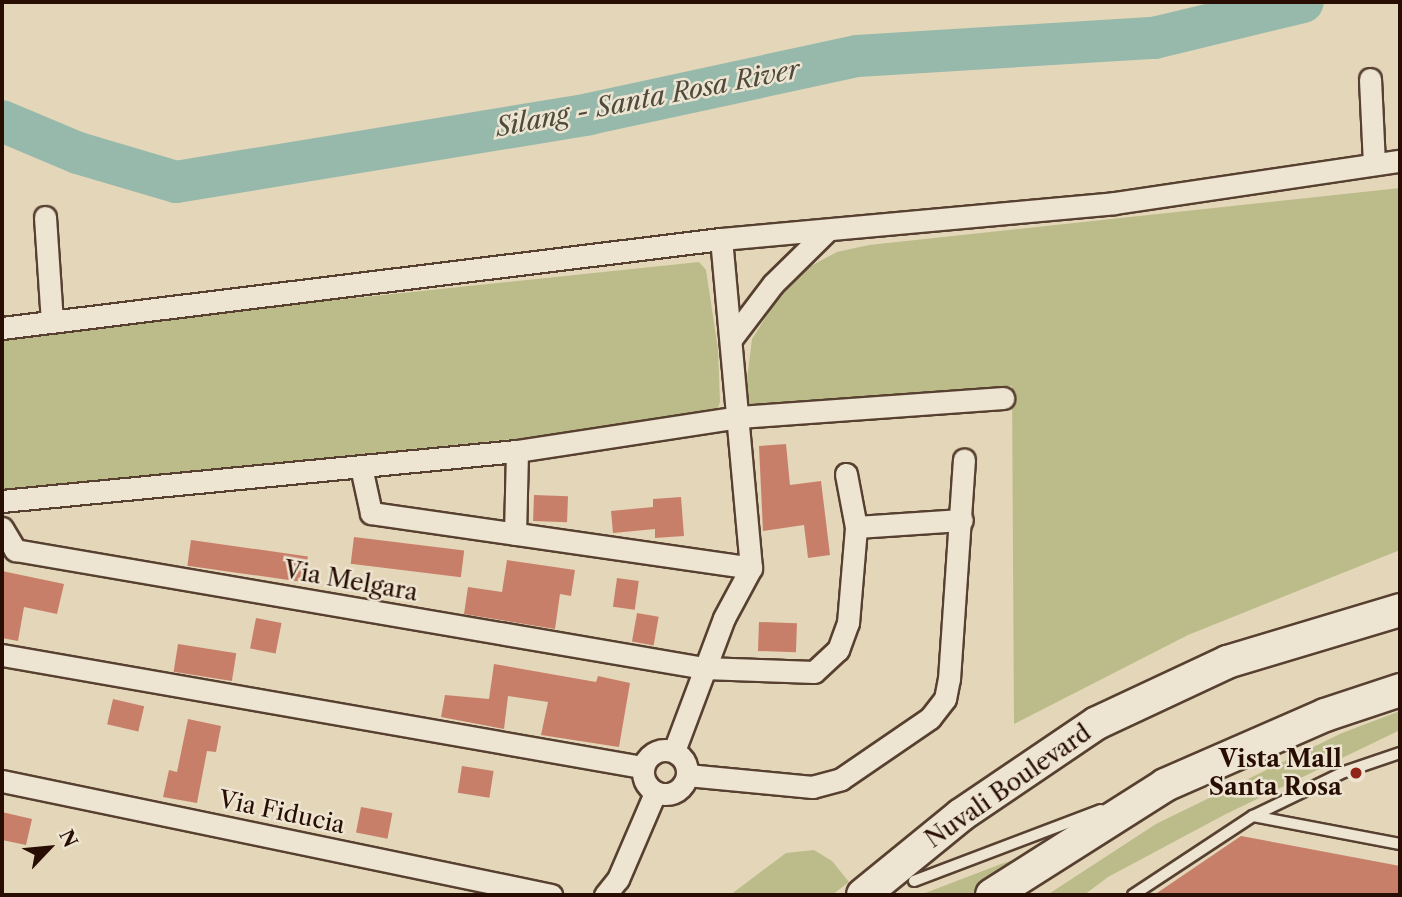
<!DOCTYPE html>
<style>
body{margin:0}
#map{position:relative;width:1402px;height:897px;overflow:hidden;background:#e4d6b8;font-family:"Libre Caslon Text",serif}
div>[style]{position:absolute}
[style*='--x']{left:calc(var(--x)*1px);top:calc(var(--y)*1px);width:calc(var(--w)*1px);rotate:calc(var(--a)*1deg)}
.green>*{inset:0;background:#bbbc8a}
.river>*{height:42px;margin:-21px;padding:0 21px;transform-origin:21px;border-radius:21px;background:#96b9ab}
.building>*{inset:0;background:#c87f6a;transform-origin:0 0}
.roads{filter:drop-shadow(2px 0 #574030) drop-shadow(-2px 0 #574030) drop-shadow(0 2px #574030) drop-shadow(0 -2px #574030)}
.lane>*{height:10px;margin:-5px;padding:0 5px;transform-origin:5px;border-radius:5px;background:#ede4d1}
.street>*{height:21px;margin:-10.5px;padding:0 10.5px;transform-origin:10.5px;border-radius:10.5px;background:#ede4d1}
.street>.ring{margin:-10.5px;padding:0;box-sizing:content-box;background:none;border:21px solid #ede4d1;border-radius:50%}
.secondary>*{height:32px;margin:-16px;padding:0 16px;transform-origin:16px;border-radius:16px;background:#ede4d1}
.dots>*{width:19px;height:19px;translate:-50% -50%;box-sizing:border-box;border:4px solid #ede4d1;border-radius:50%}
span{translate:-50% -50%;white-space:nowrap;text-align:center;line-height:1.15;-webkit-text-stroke:5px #ede4d1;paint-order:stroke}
.street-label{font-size:24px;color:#280e02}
.poi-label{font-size:24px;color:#280e02;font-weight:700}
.right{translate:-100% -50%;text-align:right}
.water-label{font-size:26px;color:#4e4a3d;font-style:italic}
.frame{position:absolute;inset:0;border:4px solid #280e02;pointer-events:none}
.north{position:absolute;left:14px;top:813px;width:70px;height:70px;-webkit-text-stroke:5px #ede4d1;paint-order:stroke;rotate:64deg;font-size:19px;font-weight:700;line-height:28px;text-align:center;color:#280e02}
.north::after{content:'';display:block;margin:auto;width:24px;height:32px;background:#280e02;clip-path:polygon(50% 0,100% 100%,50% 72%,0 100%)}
</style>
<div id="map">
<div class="green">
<i style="clip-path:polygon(1400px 188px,1400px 550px,1188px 635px,1014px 724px,1012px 386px,772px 412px,752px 409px,745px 395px,752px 339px,792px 276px,837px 252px,869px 245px)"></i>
<i style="clip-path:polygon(699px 262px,706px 270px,718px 349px,720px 402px,714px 419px,2px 490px,2px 335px)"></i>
<i style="clip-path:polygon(1400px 711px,1400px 730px,1224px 815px,1108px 877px,1084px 895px,1047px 895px,1156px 824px,1342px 733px)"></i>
<i style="clip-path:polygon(814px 850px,832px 861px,849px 882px,832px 895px,730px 895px,786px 853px)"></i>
<i style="clip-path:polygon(1026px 856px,974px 895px,920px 895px,1001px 864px)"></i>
</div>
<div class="river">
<i style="--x:2;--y:121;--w:82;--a:22.8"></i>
<i style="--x:78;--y:153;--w:102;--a:16.5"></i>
<i style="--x:176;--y:182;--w:419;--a:-9.3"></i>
<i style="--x:589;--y:114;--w:274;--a:-12.2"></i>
<i style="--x:857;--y:56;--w:298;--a:-3.5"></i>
<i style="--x:1154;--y:38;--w:153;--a:-13.6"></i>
</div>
<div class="building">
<i style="clip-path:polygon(786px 444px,790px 485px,821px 481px,830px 555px,808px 558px,804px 525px,763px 531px,759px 446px)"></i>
<i style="left:534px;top:495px;width:34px;height:26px;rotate:2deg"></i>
<i style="clip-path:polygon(681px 497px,684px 536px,655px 538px,655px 529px,613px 533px,611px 511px,653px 507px,653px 499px)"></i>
<i style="left:354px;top:537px;width:111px;height:27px;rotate:7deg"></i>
<i style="left:191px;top:540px;width:118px;height:26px;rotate:8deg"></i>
<i style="clip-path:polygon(507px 560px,575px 570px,571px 596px,560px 594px,555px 629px,464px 614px,468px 587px,502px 592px)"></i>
<i style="clip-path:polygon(2px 571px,64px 584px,57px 614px,24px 607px,18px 641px,2px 638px)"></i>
<i style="left:617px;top:578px;width:22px;height:29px;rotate:8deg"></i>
<i style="left:637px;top:613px;width:22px;height:29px;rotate:10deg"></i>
<i style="left:256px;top:618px;width:26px;height:31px;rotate:11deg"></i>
<i style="left:759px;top:622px;width:38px;height:29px;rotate:2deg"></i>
<i style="left:178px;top:644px;width:59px;height:28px;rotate:9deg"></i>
<i style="clip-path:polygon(494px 664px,596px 682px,598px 676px,630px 683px,619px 747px,541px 735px,548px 702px,508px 696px,504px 729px,441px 717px,445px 695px,489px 699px)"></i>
<i style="left:113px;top:699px;width:32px;height:26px;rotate:13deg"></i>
<i style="clip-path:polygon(188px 719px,221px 726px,216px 752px,207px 751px,197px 803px,163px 797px,169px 770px,177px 772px)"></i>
<i style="left:462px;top:766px;width:32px;height:27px;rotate:9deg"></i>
<i style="left:361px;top:807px;width:32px;height:26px;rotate:11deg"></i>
<i style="clip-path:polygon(2px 812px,32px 819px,26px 845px,2px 840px)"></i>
<i style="clip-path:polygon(1241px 836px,1400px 866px,1400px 895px,1154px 895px)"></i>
</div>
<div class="roads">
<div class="lane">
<i style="--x:1253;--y:816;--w:150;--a:10.8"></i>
<i style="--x:914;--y:881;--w:200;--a:-20.8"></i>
<i style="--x:1133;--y:895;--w:144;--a:-33.4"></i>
<i style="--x:1253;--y:816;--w:101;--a:-25.8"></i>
<i style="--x:1344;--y:772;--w:59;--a:-18.7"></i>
</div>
<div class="street">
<i style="--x:1370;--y:79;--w:85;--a:87.3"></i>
<i style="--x:45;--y:217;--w:105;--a:86.2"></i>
<i style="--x:2;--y:328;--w:724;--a:-7.06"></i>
<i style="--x:721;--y:239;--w:395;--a:-5.2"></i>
<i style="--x:1114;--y:203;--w:289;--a:-8.4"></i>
<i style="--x:732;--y:338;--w:68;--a:-52.8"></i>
<i style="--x:773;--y:284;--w:74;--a:-44.5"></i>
<i style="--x:361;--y:467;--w:47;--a:77.7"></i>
<i style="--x:371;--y:513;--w:384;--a:8.2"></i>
<i style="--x:2;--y:501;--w:517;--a:-5.55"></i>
<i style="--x:517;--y:451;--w:225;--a:-8.7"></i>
<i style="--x:739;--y:417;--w:265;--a:-4.1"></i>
<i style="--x:856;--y:527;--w:106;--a:-3.8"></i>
<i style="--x:2;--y:528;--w:26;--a:59"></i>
<i style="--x:15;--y:550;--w:699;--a:9.72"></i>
<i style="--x:704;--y:668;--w:110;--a:2.1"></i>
<i style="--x:814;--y:672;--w:33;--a:-43"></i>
<i style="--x:838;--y:650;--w:29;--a:-70"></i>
<i style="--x:848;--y:623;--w:96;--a:-85.2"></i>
<i style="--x:856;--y:527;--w:54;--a:-100.7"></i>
<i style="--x:515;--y:534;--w:83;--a:-88.6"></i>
<i style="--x:2;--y:655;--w:650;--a:9.93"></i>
<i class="ring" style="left:643px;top:750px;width:23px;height:23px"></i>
<i style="--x:674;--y:751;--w:142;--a:-69.4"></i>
<i style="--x:724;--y:618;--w:57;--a:-61.6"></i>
<i style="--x:751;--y:568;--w:330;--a:-95.2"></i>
<i style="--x:687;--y:775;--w:126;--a:5.5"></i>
<i style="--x:812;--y:787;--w:30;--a:-15"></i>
<i style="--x:841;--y:779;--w:108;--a:-34.4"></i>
<i style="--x:930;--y:718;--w:24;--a:-52"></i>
<i style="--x:945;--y:699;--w:20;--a:-79"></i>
<i style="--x:949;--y:679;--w:220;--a:-86.1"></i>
<i style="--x:2;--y:781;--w:561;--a:11.73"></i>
<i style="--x:605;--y:895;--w:21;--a:-51"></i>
<i style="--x:618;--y:879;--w:94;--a:-66.7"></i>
</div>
<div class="secondary">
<i style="--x:863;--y:895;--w:127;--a:-39.2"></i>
<i style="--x:961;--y:815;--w:164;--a:-34.1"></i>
<i style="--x:1097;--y:723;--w:144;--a:-25.1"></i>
<i style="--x:1227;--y:662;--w:181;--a:-16.7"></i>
<i style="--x:992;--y:895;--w:205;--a:-32.4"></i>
<i style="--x:1165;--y:785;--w:175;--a:-23.6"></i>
<i style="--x:1325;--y:715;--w:79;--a:-18.4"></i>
</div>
</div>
<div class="dots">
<i style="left:1356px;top:773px;background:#8f2418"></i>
</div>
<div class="street-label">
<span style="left:351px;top:581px;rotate:10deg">Via Melgara</span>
<span style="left:1008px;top:786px;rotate:-35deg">Nuvali Boulevard</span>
<span style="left:282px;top:812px;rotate:12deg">Via Fiducia</span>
</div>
<div class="poi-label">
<span class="right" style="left:1342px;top:773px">Vista Mall<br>Santa Rosa</span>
</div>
<div class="water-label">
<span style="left:648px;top:99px;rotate:-11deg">Silang - Santa Rosa River</span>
</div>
<div class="frame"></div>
<div class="north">N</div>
</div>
